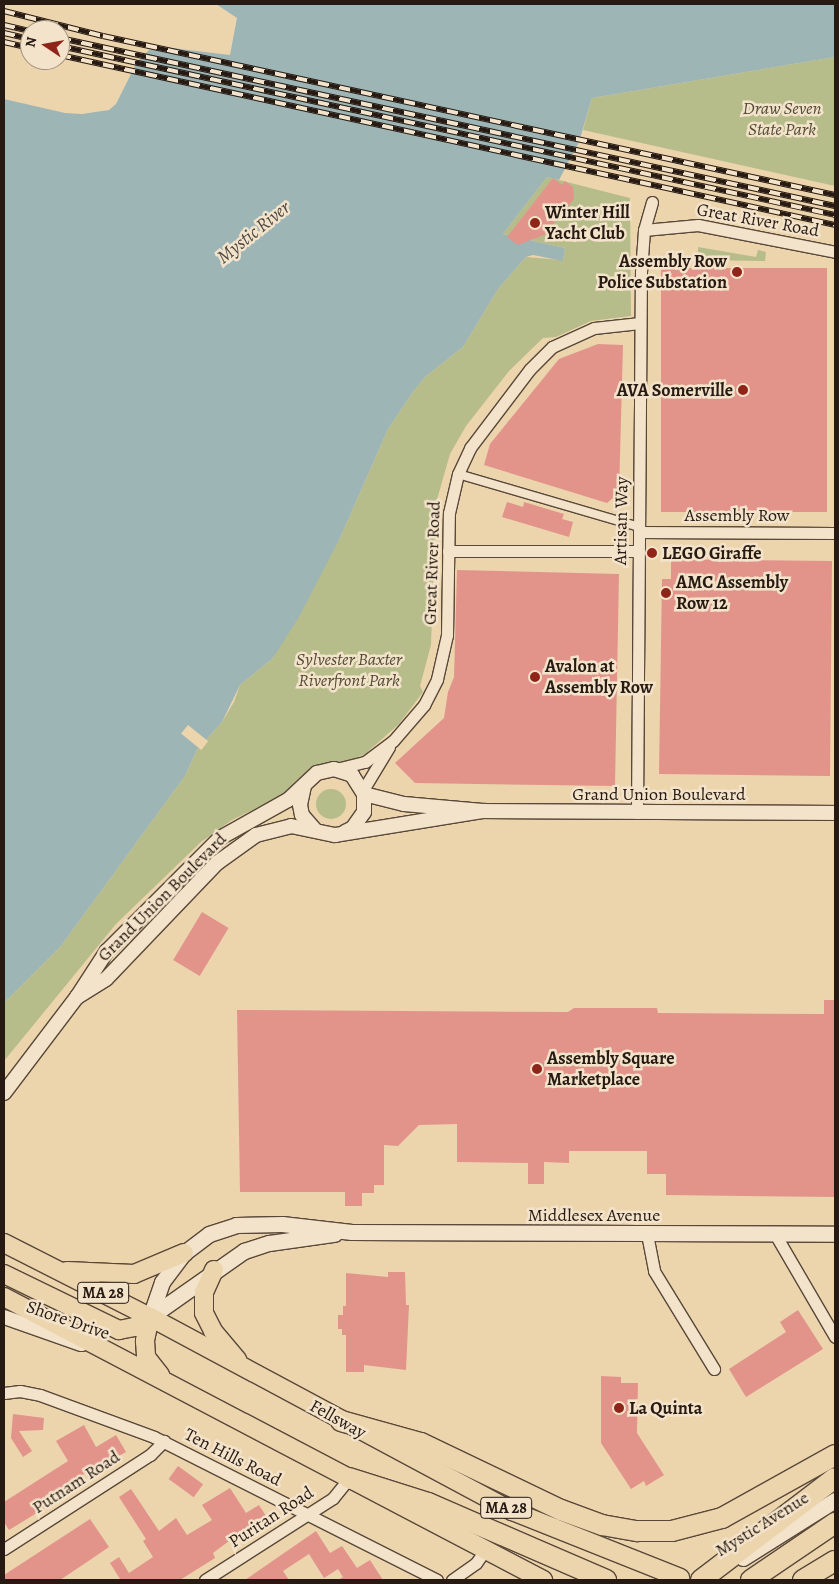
<!DOCTYPE html>
<style>
body{margin:0}
#map{position:relative;width:839px;height:1584px;overflow:hidden;background:#ecd4ad;font-family:Alegreya,serif}
div>[style]{position:absolute}
[style*='--x']{left:calc(var(--x)*1px);top:calc(var(--y)*1px);width:calc(var(--w)*1px);rotate:calc(var(--a)*1deg)}
.green>*{inset:0;background:#b7bd8a}
.round{border-radius:50%}
.water>*{inset:0;background:#9eb5b6}
.pier>*{inset:0;background:#ecd4ad;transform-origin:0 0}
.building>*{inset:0;background:#e2948b;transform-origin:0 0}
.roads{filter:drop-shadow(1px 0 #584839) drop-shadow(-1px 0 #584839) drop-shadow(0 1px #584839) drop-shadow(0 -1px #584839)}
.pedestrian>*{height:8px;margin:-4px;padding:0 4px;transform-origin:4px;border-radius:4px;background:#f3e3ca}
.minor>*{height:11px;margin:-5.5px;padding:0 5.5px;transform-origin:5.5px;border-radius:5.5px;background:#f3e3ca}
.tertiary>*{height:14px;margin:-7px;padding:0 7px;transform-origin:7px;border-radius:7px;background:#f3e3ca}
.secondary>*{height:15px;margin:-7.5px;padding:0 7.5px;transform-origin:7.5px;border-radius:7.5px;background:#f3e3ca}
.trunk>*{height:18px;margin:-9px;padding:0 9px;transform-origin:9px;border-radius:9px;background:#ecd4ad}
.motorway>*{height:20px;margin:-10px;padding:0 10px;transform-origin:10px;border-radius:10px;background:#ecd4ad}
.rail>*{height:5.5px;margin-top:-2.75px;transform-origin:0;background:repeating-linear-gradient(90deg,#f3e3ca 0 11px,#271a12 0 22px);box-sizing:border-box;border-block:1px solid #271a12}
.dots>*{width:14px;height:14px;translate:-50% -50%;box-sizing:border-box;border:2px solid #f3e3ca;border-radius:50%}
span{translate:-50% -50%;white-space:nowrap;text-align:center;line-height:1.15;-webkit-text-stroke:5px #f3e3ca;paint-order:stroke}
.shield-label span{padding:1px 4px;background:#f3e3ca;border:1px solid;border-radius:4px;-webkit-text-stroke-width:0}
.shield-label{font-size:16px;color:#271a12;font-weight:700}
.park-label{font-size:18px;color:#524b36;font-style:italic}
.poi-label{font-size:18px;color:#271a12;font-weight:700}
.left{translate:0 -50%;text-align:left}
.right{translate:-100% -50%;text-align:right}
.street-label{font-size:18px;color:#271a12}
.water-label{font-size:19px;color:#4b4843;font-style:italic}
.frame{position:absolute;inset:0;border:5px solid #271a12;pointer-events:none}
.north{position:absolute;left:20px;top:20px;width:50px;height:50px;box-sizing:border-box;background:#f3e3ca;border:1px solid #a19380;border-radius:50%;rotate:282deg;font-size:14px;font-weight:700;line-height:20px;text-align:center;color:#271a12}
.north::after{content:'';display:block;margin:auto;width:18px;height:22px;background:#8f2418;clip-path:polygon(50% 0,100% 100%,50% 72%,0 100%)}
</style>
<div id="map">
<div class="green">
<i style="clip-path:polygon(835px 57px,835px 186px,583px 130px,592px 98px)"></i>
<i style="clip-path:polygon(547px 177px,630px 198px,631px 316px,591px 321px,556px 337px,543px 338px,509px 371px,466px 426px,450px 454px,436px 503px,431px 645px,420px 686px,423px 692px,399px 724px,365px 754px,347px 762px,312px 768px,283px 795px,232px 820px,201px 842px,116px 924px,4px 1061px,4px 1003px,61px 946px,185px 776px,197px 750px,222px 722px,234px 702px,240px 685px,273px 658px,340px 538px,388px 429px,413px 392px,425px 377px,463px 347px,498px 289px,526px 257px,563px 260px,565px 248px,503px 234px)"></i>
<i style="clip-path:polygon(698px 247px,756px 257px,758px 250px,766px 252px,765px 261px,698px 260px)"></i>
<i class="round" style="left:316px;top:789px;width:30px;height:30px"></i>
</div>
<div class="water">
<i style="clip-path:polygon(216px 4px,835px 4px,835px 57px,592px 98px,579px 142px,559px 180px,547px 177px,503px 234px,565px 248px,563px 261px,533px 255px,526px 257px,498px 289px,463px 347px,425px 377px,413px 392px,388px 429px,340px 538px,299px 617px,273px 658px,240px 685px,222px 722px,197px 750px,185px 776px,61px 946px,4px 1003px,4px 99px,65px 113px,82px 114px,109px 110px,116px 104px,137px 62px,149px 50px,172px 48px,230px 55px,237px 18px)"></i>
</div>
<div class="pier">
<i style="left:188px;top:725px;width:26px;height:11px;rotate:39deg"></i>
</div>
<div class="building">
<i style="clip-path:polygon(553px 178px,562px 185px,565px 181px,573px 187px,574px 199px,544px 235px,518px 245px,507px 237px)"></i>
<i style="left:827px;top:268px;width:244px;height:166px;rotate:90deg"></i>
<i style="clip-path:polygon(598px 344px,623px 345px,619px 493px,607px 503px,484px 465px,490px 444px,559px 359px)"></i>
<i style="clip-path:polygon(507px 502px,523px 507px,524px 502px,564px 514px,562px 519px,573px 522px,569px 537px,502px 517px)"></i>
<i style="clip-path:polygon(671px 559px,832px 561px,830px 776px,659px 774px,662px 579px,671px 579px)"></i>
<i style="clip-path:polygon(457px 570px,619px 574px,615px 786px,415px 783px,395px 763px,444px 718px,448px 692px,454px 677px)"></i>
<i style="left:202px;top:912px;width:31px;height:56px;rotate:31deg"></i>
<i style="clip-path:polygon(824px 1000px,835px 1000px,835px 1197px,666px 1195px,666px 1174px,647px 1174px,647px 1151px,569px 1151px,569px 1163px,544px 1162px,544px 1184px,528px 1184px,528px 1163px,457px 1162px,457px 1124px,419px 1125px,398px 1146px,384px 1145px,384px 1185px,374px 1185px,374px 1193px,362px 1193px,362px 1206px,345px 1206px,345px 1192px,240px 1192px,237px 1010px,568px 1012px,574px 1008px,657px 1008px,658px 1013px,824px 1014px)"></i>
<i style="clip-path:polygon(388px 1272px,405px 1272px,406px 1305px,409px 1305px,406px 1370px,364px 1365px,364px 1372px,346px 1372px,346px 1335px,342px 1335px,342px 1329px,338px 1329px,338px 1315px,343px 1315px,343px 1306px,346px 1306px,346px 1273px,388px 1277px)"></i>
<i style="clip-path:polygon(798px 1310px,823px 1349px,746px 1397px,729px 1369px,786px 1332px,780px 1322px)"></i>
<i style="clip-path:polygon(601px 1376px,621px 1377px,621px 1383px,638px 1383px,637px 1433px,664px 1475px,646px 1486px,644px 1481px,631px 1489px,601px 1443px)"></i>
<i style="clip-path:polygon(13px 1414px,44px 1418px,43px 1430px,19px 1431px,32px 1451px,23px 1457px,11px 1438px)"></i>
<i style="clip-path:polygon(84px 1425px,96px 1447px,116px 1435px,126px 1452px,92px 1471px,91px 1469px,65px 1487px,67px 1490px,44px 1505px,45px 1508px,9px 1530px,4px 1522px,4px 1502px,68px 1461px,56px 1441px)"></i>
<i style="left:178px;top:1466px;width:31px;height:16px;rotate:36deg"></i>
<i style="clip-path:polygon(230px 1488px,246px 1513px,259px 1505px,268px 1519px,239px 1537px,237px 1535px,213px 1553px,215px 1558px,180px 1580px,117px 1580px,120px 1579px,110px 1563px,119px 1557px,129px 1573px,153px 1557px,143px 1541px,146px 1539px,119px 1497px,131px 1489px,159px 1531px,176px 1518px,187px 1535px,212px 1520px,202px 1505px)"></i>
<i style="clip-path:polygon(90px 1519px,109px 1547px,84px 1564px,60px 1580px,4px 1580px,4px 1575px)"></i>
<i style="clip-path:polygon(316px 1531px,330px 1553px,342px 1546px,357px 1568px,370px 1560px,383px 1580px,338px 1580px,343px 1577px,338px 1569px,324px 1578px,309px 1554px,283px 1571px,289px 1580px,245px 1580px)"></i>
</div>
<div class="roads">
<div class="pedestrian">
<i style="--x:458;--y:474;--w:189;--a:16.3"></i>
</div>
<div class="minor">
<i style="--x:644;--y:230;--w:54;--a:-5.3"></i>
<i style="--x:698;--y:225;--w:140;--a:11.1"></i>
<i style="--x:639;--y:532;--w:196;--a:0.3"></i>
<i style="--x:448;--y:551;--w:191;--a:0"></i>
<i style="--x:336;--y:769;--w:30;--a:-14"></i>
<i style="--x:365;--y:762;--w:35;--a:-37"></i>
<i style="--x:393;--y:741;--w:48;--a:-49.3"></i>
<i style="--x:424;--y:705;--w:29;--a:-63"></i>
<i style="--x:437;--y:679;--w:45;--a:-77.2"></i>
<i style="--x:447;--y:635;--w:122;--a:-89.1"></i>
<i style="--x:449;--y:513;--w:40;--a:-77"></i>
<i style="--x:458;--y:474;--w:29;--a:-65"></i>
<i style="--x:470;--y:448;--w:99;--a:-52.8"></i>
<i style="--x:530;--y:369;--w:31;--a:-45"></i>
<i style="--x:552;--y:347;--w:46;--a:-24.3"></i>
<i style="--x:594;--y:328;--w:46;--a:-6.2"></i>
<i style="--x:363;--y:790;--w:50;--a:-58.8"></i>
<i style="--x:637;--y:813;--w:541;--a:-89.58"></i>
<i style="--x:641;--y:272;--w:42;--a:-85.9"></i>
<i style="--x:644;--y:230;--w:29;--a:-74"></i>
<i style="--x:647;--y:1234;--w:38;--a:79"></i>
<i style="--x:654;--y:1271;--w:115;--a:58.5"></i>
<i style="--x:775;--y:1234;--w:119;--a:59.8"></i>
<i style="--x:4;--y:1393;--w:16;--a:-7"></i>
<i style="--x:20;--y:1391;--w:20;--a:11"></i>
<i style="--x:40;--y:1395;--w:121;--a:20.2"></i>
<i style="--x:154;--y:1437;--w:317;--a:26.8"></i>
<i style="--x:4;--y:1549;--w:174;--a:-32.8"></i>
<i style="--x:150;--y:1455;--w:20;--a:-45"></i>
<i style="--x:205;--y:1580;--w:152;--a:-32.6"></i>
<i style="--x:333;--y:1498;--w:26;--a:-51"></i>
<i style="--x:452;--y:1580;--w:29;--a:-35"></i>
<i style="--x:476;--y:1563;--w:16;--a:-55"></i>
</div>
<div class="tertiary">
<i style="--x:304;--y:786;--w:19;--a:102"></i>
<i style="--x:300;--y:805;--w:10;--a:79"></i>
<i style="--x:302;--y:815;--w:20;--a:49"></i>
<i style="--x:364;--y:794;--w:41;--a:14"></i>
<i style="--x:404;--y:804;--w:79;--a:5.1"></i>
<i style="--x:483;--y:811;--w:352;--a:0.3"></i>
<i style="--x:77;--y:997;--w:34;--a:-32"></i>
<i style="--x:106;--y:979;--w:161;--a:-46.3"></i>
<i style="--x:217;--y:863;--w:48;--a:-35.7"></i>
<i style="--x:256;--y:835;--w:36;--a:-14"></i>
<i style="--x:291;--y:826;--w:45;--a:11.6"></i>
<i style="--x:335;--y:835;--w:150;--a:-9.2"></i>
<i style="--x:4;--y:1093;--w:121;--a:-52.8"></i>
<i style="--x:77;--y:997;--w:55;--a:-56.9"></i>
<i style="--x:107;--y:951;--w:160;--a:-45"></i>
<i style="--x:220;--y:838;--w:78;--a:-29.2"></i>
<i style="--x:288;--y:800;--w:40;--a:-43"></i>
<i style="--x:317;--y:773;--w:17;--a:-13"></i>
<i style="--x:334;--y:769;--w:19;--a:18"></i>
<i style="--x:352;--y:775;--w:22;--a:58"></i>
<i style="--x:364;--y:794;--w:18;--a:90"></i>
<i style="--x:364;--y:812;--w:19;--a:125"></i>
<i style="--x:353;--y:828;--w:9;--a:153"></i>
<i style="--x:4;--y:1317;--w:82;--a:19.3"></i>
</div>
<div class="secondary">
<i style="--x:150;--y:1317;--w:37;--a:-71"></i>
<i style="--x:162;--y:1282;--w:36;--a:-53"></i>
<i style="--x:184;--y:1253;--w:31;--a:-37"></i>
<i style="--x:209;--y:1234;--w:28;--a:-18"></i>
<i style="--x:236;--y:1225;--w:46;--a:-1.2"></i>
<i style="--x:282;--y:1224;--w:70;--a:6.5"></i>
<i style="--x:352;--y:1232;--w:483;--a:0.2"></i>
<i style="--x:150;--y:1317;--w:115;--a:-35.1"></i>
<i style="--x:244;--y:1251;--w:26;--a:-18"></i>
<i style="--x:269;--y:1243;--w:66;--a:-7.9"></i>
<i style="--x:743;--y:1558;--w:109;--a:-32.2"></i>
</div>
<div class="trunk">
<i style="--x:4;--y:1243;--w:164;--a:26.9"></i>
<i style="--x:150;--y:1317;--w:411;--a:28.2"></i>
<i style="--x:512;--y:1511;--w:181;--a:21.7"></i>
<i style="--x:214;--y:1270;--w:24;--a:114"></i>
<i style="--x:204;--y:1292;--w:21;--a:90"></i>
<i style="--x:204;--y:1313;--w:20;--a:63"></i>
<i style="--x:213;--y:1331;--w:38;--a:50"></i>
<i style="--x:67;--y:1271;--w:67;--a:2.6"></i>
<i style="--x:134;--y:1274;--w:54;--a:-22.8"></i>
<i style="--x:4;--y:1274;--w:128;--a:26"></i>
<i style="--x:119;--y:1330;--w:16;--a:-11"></i>
<i style="--x:135;--y:1327;--w:18;--a:-34"></i>
<i style="--x:4;--y:1297;--w:609;--a:27.7"></i>
<i style="--x:150;--y:1317;--w:25;--a:102"></i>
<i style="--x:145;--y:1341;--w:16;--a:86"></i>
<i style="--x:146;--y:1357;--w:23;--a:52"></i>
</div>
<div class="motorway">
<i style="--x:341;--y:1421;--w:83;--a:15.4"></i>
<i style="--x:421;--y:1443;--w:155;--a:25.6"></i>
<i style="--x:561;--y:1510;--w:44;--a:20.1"></i>
<i style="--x:602;--y:1525;--w:36;--a:10"></i>
<i style="--x:637;--y:1531;--w:35;--a:0"></i>
<i style="--x:672;--y:1531;--w:52;--a:-14.6"></i>
<i style="--x:722;--y:1518;--w:129;--a:-29.1"></i>
<i style="--x:349;--y:1478;--w:83;--a:17.6"></i>
<i style="--x:428;--y:1503;--w:194;--a:23.4"></i>
<i style="--x:701;--y:1580;--w:168;--a:-37.3"></i>
<i style="--x:751;--y:1580;--w:102;--a:-34.2"></i>
<i style="--x:803;--y:1580;--w:37;--a:-31"></i>
</div>
</div>
<div class="rail">
<i style="--x:4;--y:11;--w:102;--a:14.2"></i>
<i style="--x:103;--y:36;--w:749;--a:12.26"></i>
<i style="--x:4;--y:25;--w:27;--a:13"></i>
<i style="--x:4;--y:33;--w:27;--a:13"></i>
<i style="--x:60;--y:38;--w:793;--a:12.23"></i>
<i style="--x:4;--y:42;--w:27;--a:13"></i>
<i style="--x:60;--y:46;--w:793;--a:12.3"></i>
<i style="--x:60;--y:55;--w:793;--a:12.37"></i>
</div>
<div class="dots">
<i style="left:535px;top:223px;background:#8f2418"></i>
<i style="left:737px;top:272px;background:#8f2418"></i>
<i style="left:743px;top:390px;background:#8f2418"></i>
<i style="left:652px;top:553px;background:#8f2418"></i>
<i style="left:666px;top:593px;background:#8f2418"></i>
<i style="left:535px;top:677px;background:#8f2418"></i>
<i style="left:537px;top:1069px;background:#8f2418"></i>
<i style="left:619px;top:1408px;background:#8f2418"></i>
</div>
<div class="shield-label">
<span style="left:103px;top:1293px">MA 28</span>
<span style="left:506px;top:1508px">MA 28</span>
</div>
<div class="park-label">
<span style="left:782px;top:119px">Draw Seven<br>State Park</span>
<span style="left:349px;top:670px">Sylvester Baxter<br>Riverfront Park</span>
</div>
<div class="poi-label">
<span class="left" style="left:545px;top:223px">Winter Hill<br>Yacht Club</span>
<span class="right" style="left:727px;top:272px">Assembly Row<br>Police Substation</span>
<span class="right" style="left:733px;top:390px">AVA Somerville</span>
<span class="left" style="left:662px;top:553px">LEGO Giraffe</span>
<span class="left" style="left:676px;top:593px">AMC Assembly<br>Row 12</span>
<span class="left" style="left:545px;top:677px">Avalon at<br>Assembly Row</span>
<span class="left" style="left:547px;top:1069px">Assembly Square<br>Marketplace</span>
<span class="left" style="left:629px;top:1408px">La Quinta</span>
</div>
<div class="street-label">
<span style="left:758px;top:220px;rotate:10deg">Great River Road</span>
<span style="left:737px;top:515px">Assembly Row</span>
<span style="left:621px;top:521px;rotate:-89deg">Artisan Way</span>
<span style="left:432px;top:563px;rotate:-88deg">Great River Road</span>
<span style="left:659px;top:794px">Grand Union Boulevard</span>
<span style="left:162px;top:897px;rotate:-45deg">Grand Union Boulevard</span>
<span style="left:594px;top:1215px">Middlesex Avenue</span>
<span style="left:68px;top:1320px;rotate:19deg">Shore Drive</span>
<span style="left:338px;top:1419px;rotate:29deg">Fellsway</span>
<span style="left:233px;top:1457px;rotate:27deg">Ten Hills Road</span>
<span style="left:76px;top:1482px;rotate:-33deg">Putnam Road</span>
<span style="left:271px;top:1517px;rotate:-33deg">Puritan Road</span>
<span style="left:762px;top:1524px;rotate:-32deg">Mystic Avenue</span>
</div>
<div class="water-label">
<span style="left:254px;top:233px;rotate:-39deg">Mystic River</span>
</div>
<div class="frame"></div>
<div class="north">N</div>
</div>
